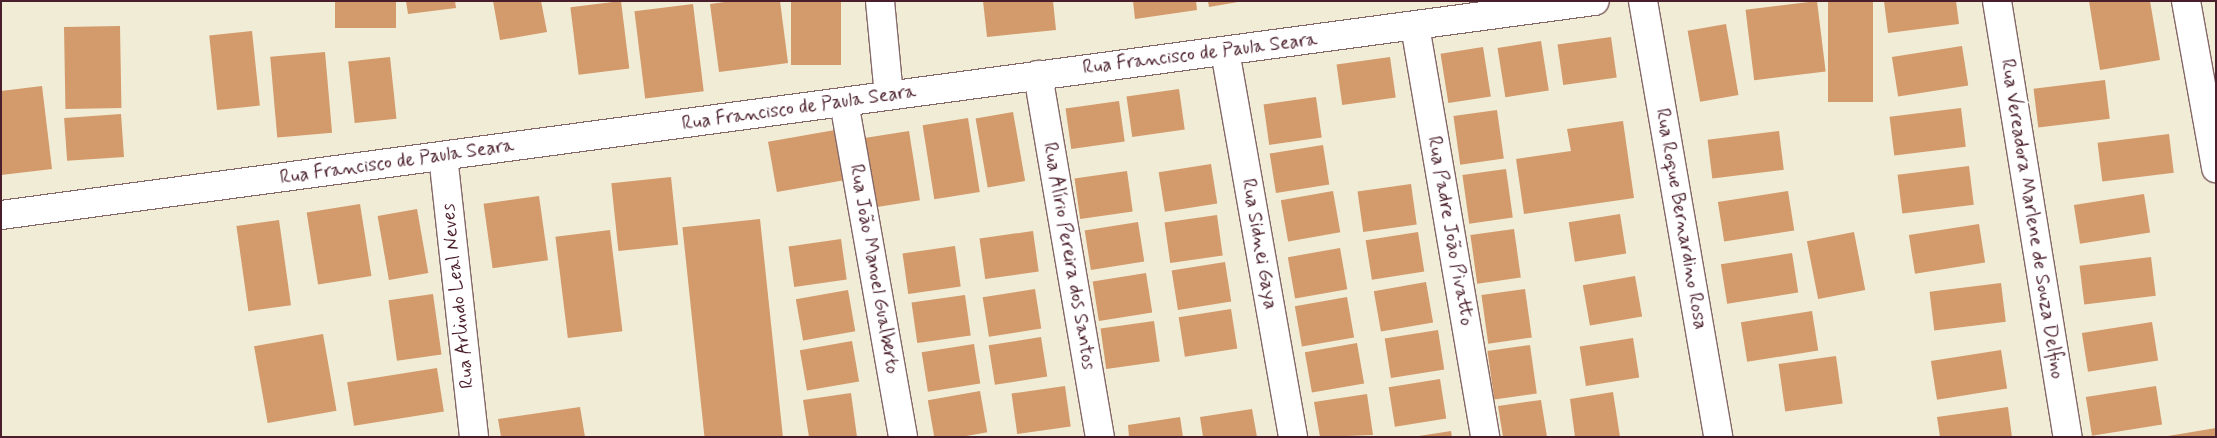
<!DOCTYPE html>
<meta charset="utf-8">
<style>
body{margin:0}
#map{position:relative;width:2217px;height:438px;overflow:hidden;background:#f1ecd6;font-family:Mynerve,sans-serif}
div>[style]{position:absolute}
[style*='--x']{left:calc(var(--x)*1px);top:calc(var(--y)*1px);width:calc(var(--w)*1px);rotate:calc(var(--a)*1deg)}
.building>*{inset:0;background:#d39a6b;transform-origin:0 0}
.roads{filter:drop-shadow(1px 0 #846767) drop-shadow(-1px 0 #846767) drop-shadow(0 1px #846767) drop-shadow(0 -1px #846767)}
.minor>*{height:28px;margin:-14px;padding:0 14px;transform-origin:14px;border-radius:14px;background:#fff}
span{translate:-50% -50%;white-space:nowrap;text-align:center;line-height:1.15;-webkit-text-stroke:5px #fff;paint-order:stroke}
.street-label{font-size:19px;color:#4a1f2b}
.frame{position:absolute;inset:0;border:2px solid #4a1f2b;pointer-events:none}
</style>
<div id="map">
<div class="building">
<i style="left:335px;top:1px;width:61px;height:27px"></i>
<i style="clip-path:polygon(406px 1px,455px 1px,456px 8px,408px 14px)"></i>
<i style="clip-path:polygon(493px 1px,541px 1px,547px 32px,500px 40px)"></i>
<i style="left:621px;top:1px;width:68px;height:51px;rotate:83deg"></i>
<i style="clip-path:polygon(732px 1px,780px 1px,788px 63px,719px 72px,710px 4px)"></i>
<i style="left:791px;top:1px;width:50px;height:64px"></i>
<i style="clip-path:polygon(983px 1px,1053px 1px,1056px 30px,987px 37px)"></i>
<i style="clip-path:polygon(1133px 1px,1196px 1px,1197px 10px,1135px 19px)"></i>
<i style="clip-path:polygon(1208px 1px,1238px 1px,1238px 2px,1209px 7px)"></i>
<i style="left:1817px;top:1px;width:71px;height:72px;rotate:83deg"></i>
<i style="left:1828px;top:1px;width:45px;height:101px"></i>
<i style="clip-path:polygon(1884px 1px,1956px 1px,1959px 24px,1888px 33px)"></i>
<i style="clip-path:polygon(2089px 1px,2150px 1px,2160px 60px,2100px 70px)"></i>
<i style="left:693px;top:4px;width:88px;height:59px;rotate:83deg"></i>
<i style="left:1726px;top:24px;width:72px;height:39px;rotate:80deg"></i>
<i style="left:120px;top:26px;width:82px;height:56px;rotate:89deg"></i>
<i style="left:252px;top:31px;width:75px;height:43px;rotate:84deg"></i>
<i style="left:1611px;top:37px;width:41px;height:54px;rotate:82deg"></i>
<i style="left:1541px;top:41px;width:50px;height:44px;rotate:81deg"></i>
<i style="left:1962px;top:46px;width:40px;height:71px;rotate:81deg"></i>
<i style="left:1483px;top:47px;width:50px;height:43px;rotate:81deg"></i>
<i style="left:325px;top:52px;width:81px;height:55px;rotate:85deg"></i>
<i style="left:390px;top:57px;width:62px;height:42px;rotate:84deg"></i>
<i style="left:1390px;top:57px;width:41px;height:54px;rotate:82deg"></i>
<i style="left:2105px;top:80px;width:39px;height:72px;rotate:83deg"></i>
<i style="clip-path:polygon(42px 86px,52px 169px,1px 175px,1px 91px)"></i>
<i style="left:1179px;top:89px;width:41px;height:53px;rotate:82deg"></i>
<i style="left:1316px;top:97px;width:41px;height:53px;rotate:82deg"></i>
<i style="left:1119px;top:101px;width:41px;height:54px;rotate:82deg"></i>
<i style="left:1961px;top:108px;width:39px;height:72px;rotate:83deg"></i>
<i style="left:1497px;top:110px;width:49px;height:44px;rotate:82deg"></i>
<i style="left:1013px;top:112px;width:70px;height:38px;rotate:80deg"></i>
<i style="left:121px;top:114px;width:43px;height:57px;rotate:86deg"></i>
<i style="left:968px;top:118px;width:75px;height:46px;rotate:81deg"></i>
<i style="clip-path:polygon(1623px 121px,1634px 198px,1524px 214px,1516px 159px,1571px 151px,1567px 129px)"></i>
<i style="left:835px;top:130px;width:51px;height:68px;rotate:80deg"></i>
<i style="left:909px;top:131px;width:70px;height:45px;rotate:81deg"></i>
<i style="left:1779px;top:131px;width:39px;height:72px;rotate:83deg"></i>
<i style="left:2169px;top:134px;width:39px;height:72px;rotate:83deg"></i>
<i style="left:1323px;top:145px;width:40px;height:54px;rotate:81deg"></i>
<i style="left:1211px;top:164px;width:40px;height:53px;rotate:81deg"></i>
<i style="left:1969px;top:166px;width:39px;height:72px;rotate:83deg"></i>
<i style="left:1506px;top:169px;width:49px;height:44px;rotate:82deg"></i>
<i style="left:1127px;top:171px;width:41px;height:53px;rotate:82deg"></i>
<i style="left:671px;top:177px;width:68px;height:60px;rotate:84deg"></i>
<i style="left:1411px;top:184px;width:41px;height:54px;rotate:82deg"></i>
<i style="left:1333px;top:191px;width:42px;height:53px;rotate:80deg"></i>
<i style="left:1788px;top:191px;width:40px;height:71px;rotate:81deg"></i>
<i style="left:2144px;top:194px;width:39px;height:71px;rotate:81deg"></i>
<i style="left:539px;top:196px;width:65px;height:56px;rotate:82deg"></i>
<i style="left:360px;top:204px;width:73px;height:54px;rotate:81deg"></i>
<i style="left:417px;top:209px;width:65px;height:40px;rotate:80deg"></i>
<i style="left:1620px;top:214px;width:40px;height:52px;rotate:81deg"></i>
<i style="left:1217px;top:215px;width:41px;height:53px;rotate:82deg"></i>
<i style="left:760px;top:219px;width:219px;height:78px;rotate:84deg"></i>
<i style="left:279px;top:220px;width:86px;height:43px;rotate:82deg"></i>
<i style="left:1138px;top:222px;width:40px;height:54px;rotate:81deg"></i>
<i style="left:1979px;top:224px;width:39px;height:71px;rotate:81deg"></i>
<i style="left:1514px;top:229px;width:49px;height:44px;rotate:82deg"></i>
<i style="left:610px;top:230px;width:102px;height:55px;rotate:83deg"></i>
<i style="left:1033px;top:231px;width:41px;height:54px;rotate:82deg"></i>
<i style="left:1418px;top:232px;width:40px;height:53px;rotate:81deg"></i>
<i style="left:1854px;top:232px;width:59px;height:48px;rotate:79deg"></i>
<i style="left:841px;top:239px;width:41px;height:53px;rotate:82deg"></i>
<i style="left:955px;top:246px;width:41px;height:53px;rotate:82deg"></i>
<i style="left:1340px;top:248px;width:42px;height:53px;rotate:80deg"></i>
<i style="left:1792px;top:253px;width:40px;height:72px;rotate:81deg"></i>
<i style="left:2151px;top:257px;width:39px;height:72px;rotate:83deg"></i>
<i style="left:1225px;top:262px;width:40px;height:54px;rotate:81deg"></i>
<i style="left:1146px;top:273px;width:40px;height:54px;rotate:81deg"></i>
<i style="left:1635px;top:276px;width:41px;height:53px;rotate:80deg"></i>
<i style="left:1426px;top:282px;width:41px;height:53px;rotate:80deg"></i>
<i style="left:2001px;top:283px;width:39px;height:72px;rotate:83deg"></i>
<i style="left:1035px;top:289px;width:40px;height:53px;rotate:81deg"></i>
<i style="left:1525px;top:289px;width:49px;height:44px;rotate:82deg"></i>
<i style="left:848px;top:290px;width:42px;height:53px;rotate:80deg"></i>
<i style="left:433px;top:294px;width:61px;height:45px;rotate:82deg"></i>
<i style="left:965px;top:295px;width:41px;height:54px;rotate:82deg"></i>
<i style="left:1347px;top:297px;width:41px;height:53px;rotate:80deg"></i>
<i style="left:1231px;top:309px;width:40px;height:53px;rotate:81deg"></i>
<i style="left:1812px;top:311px;width:40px;height:72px;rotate:81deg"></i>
<i style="left:1154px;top:321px;width:41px;height:54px;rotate:82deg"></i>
<i style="left:2152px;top:322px;width:39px;height:71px;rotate:81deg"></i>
<i style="left:1438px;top:330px;width:40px;height:54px;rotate:81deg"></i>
<i style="left:323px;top:334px;width:78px;height:70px;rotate:80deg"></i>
<i style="left:1041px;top:337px;width:40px;height:53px;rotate:81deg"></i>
<i style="left:1633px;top:338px;width:40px;height:54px;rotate:81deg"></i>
<i style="left:852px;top:341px;width:41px;height:53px;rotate:80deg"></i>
<i style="left:1357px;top:343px;width:41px;height:53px;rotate:80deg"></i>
<i style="left:974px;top:344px;width:40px;height:53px;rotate:81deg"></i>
<i style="left:1530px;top:345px;width:49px;height:43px;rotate:82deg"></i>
<i style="left:2001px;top:350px;width:39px;height:71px;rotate:81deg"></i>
<i style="left:1836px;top:356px;width:48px;height:58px;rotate:82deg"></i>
<i style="left:437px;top:368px;width:44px;height:91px;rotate:81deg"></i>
<i style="left:1440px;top:379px;width:40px;height:52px;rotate:81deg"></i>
<i style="left:1065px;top:386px;width:41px;height:54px;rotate:82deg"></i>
<i style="left:2156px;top:386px;width:39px;height:71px;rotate:81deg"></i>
<i style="left:980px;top:391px;width:42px;height:53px;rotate:80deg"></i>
<i style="clip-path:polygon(1613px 392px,1620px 437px,1575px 437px,1570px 399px)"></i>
<i style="clip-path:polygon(851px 393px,857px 437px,809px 437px,803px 400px)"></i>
<i style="clip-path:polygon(1367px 394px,1373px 435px,1320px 437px,1314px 402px)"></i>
<i style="clip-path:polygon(1541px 400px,1547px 437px,1503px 437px,1498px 406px)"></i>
<i style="clip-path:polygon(580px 407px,585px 437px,501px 437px,498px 419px)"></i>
<i style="clip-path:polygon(2008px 407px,2012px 437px,1940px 437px,1937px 417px)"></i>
<i style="clip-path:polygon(1252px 409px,1257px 437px,1203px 437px,1200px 417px)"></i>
<i style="clip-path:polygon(1180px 417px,1183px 437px,1129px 437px,1128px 425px)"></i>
<i style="clip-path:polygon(2216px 428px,2216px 437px,2168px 437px,2168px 436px)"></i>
<i style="clip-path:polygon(1451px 431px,1452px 437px,1420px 437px,1419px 436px)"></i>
</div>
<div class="roads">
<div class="minor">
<i style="--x:880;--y:1;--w:95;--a:84.6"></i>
<i style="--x:1643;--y:1;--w:442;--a:80.2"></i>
<i style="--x:1997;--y:1;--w:442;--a:80.8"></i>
<i style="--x:2186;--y:1;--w:170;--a:79.8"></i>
<i style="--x:1415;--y:26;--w:417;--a:80.3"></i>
<i style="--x:1225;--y:51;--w:392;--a:80"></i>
<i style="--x:1038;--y:75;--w:367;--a:80.3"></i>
<i style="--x:844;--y:102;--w:340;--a:80"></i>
<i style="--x:443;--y:156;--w:283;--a:83.7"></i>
<i style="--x:1;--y:215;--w:1608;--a:-7.65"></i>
</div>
</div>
<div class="street-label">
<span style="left:1200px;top:54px;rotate:-7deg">Rua Francisco de Paula Seara</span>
<span style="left:799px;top:108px;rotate:-8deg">Rua Francisco de Paula Seara</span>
<span style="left:397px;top:162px;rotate:-8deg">Rua Francisco de Paula Seara</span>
<span style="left:1681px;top:219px;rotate:80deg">Rua Roque Bernardino Rosa</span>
<span style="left:2032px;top:219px;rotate:81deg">Rua Vereadora Marlene de Souza Delfino</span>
<span style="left:1450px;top:231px;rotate:80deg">Rua Padre João Pivatto</span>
<span style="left:1259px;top:244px;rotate:80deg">Rua Sidnei Gaya</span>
<span style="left:1069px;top:256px;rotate:80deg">Rua Alírio Pereira dos Santos</span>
<span style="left:874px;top:269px;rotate:80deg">Rua João Manoel Gualberto</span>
<span style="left:458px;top:296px;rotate:-96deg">Rua Arlindo Leal Neves</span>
</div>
<div class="frame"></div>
</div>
